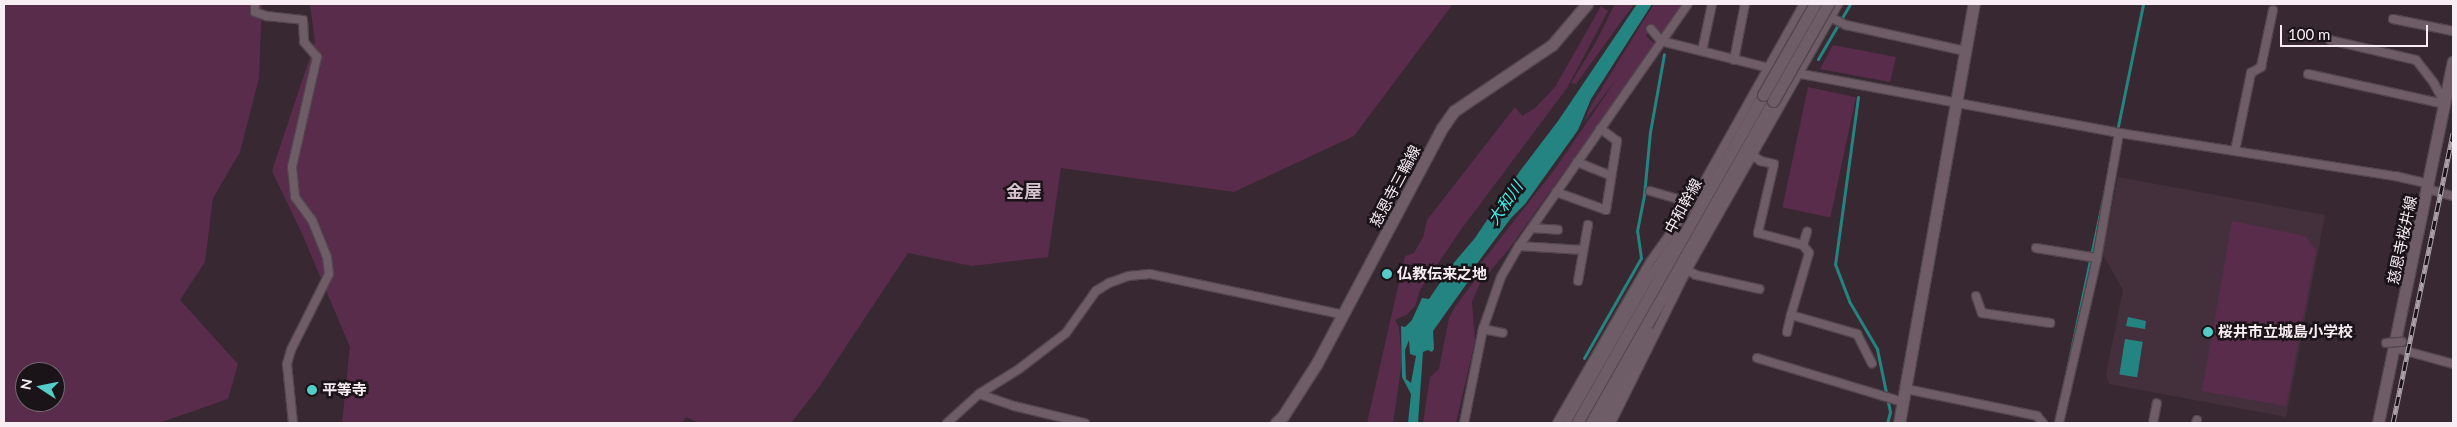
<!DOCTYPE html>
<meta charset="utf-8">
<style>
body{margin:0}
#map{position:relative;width:2457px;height:427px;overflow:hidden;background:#372832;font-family:Lato,"Noto Sans JP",sans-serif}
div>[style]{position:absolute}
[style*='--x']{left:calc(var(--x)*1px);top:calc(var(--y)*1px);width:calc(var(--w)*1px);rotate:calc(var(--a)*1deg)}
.built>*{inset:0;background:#44303d}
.green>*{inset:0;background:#592c4b;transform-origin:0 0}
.water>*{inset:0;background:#248481;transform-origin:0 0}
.stream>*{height:3px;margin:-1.5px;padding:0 1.5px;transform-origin:1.5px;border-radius:1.5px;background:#248481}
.roads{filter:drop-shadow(1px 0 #52464d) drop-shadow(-1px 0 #52464d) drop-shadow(0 1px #52464d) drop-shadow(0 -1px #52464d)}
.street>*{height:8px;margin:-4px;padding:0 4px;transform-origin:4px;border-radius:4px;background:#6e5d67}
.secondary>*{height:11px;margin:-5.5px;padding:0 5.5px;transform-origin:5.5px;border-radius:5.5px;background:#6e5d67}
.rail>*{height:5px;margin-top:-2.5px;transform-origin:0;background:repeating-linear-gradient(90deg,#1a1317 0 9px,#ada1a9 0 18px);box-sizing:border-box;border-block:1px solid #ada1a9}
.bridges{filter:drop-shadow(1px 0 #52464d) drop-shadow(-1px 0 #52464d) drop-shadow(0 1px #52464d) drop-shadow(0 -1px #52464d)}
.street-bridge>*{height:8px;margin:-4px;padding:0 4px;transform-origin:4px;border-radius:4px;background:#6e5d67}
.secondary-bridge>*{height:11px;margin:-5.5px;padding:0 5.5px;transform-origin:5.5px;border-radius:5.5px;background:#6e5d67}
.dots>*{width:14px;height:14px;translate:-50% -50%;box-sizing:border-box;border:2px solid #1a1317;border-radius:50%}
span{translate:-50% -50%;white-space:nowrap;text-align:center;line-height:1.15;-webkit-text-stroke:5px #1a1317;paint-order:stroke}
.street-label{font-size:15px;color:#f7edf3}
.poi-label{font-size:15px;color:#f7edf3;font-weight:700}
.left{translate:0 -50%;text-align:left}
.water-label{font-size:16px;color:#3ef0ea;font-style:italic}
.quarter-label{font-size:18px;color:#d6c3cf;font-weight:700}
.frame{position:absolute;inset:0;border:5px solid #f7edf3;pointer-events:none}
.north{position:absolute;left:15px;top:362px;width:50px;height:50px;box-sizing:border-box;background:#1a1317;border:1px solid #726a6f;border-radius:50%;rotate:281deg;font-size:14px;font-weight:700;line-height:20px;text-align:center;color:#f7edf3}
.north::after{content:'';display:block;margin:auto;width:18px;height:22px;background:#54cdc8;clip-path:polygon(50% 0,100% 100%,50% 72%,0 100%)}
.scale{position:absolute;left:2280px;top:25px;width:148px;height:22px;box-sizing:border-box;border:2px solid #f7edf3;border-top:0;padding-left:6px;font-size:15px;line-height:18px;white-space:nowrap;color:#f7edf3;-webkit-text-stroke:4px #1a1317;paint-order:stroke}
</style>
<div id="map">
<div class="built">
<i style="clip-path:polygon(2118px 177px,2325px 215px,2286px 417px,2109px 384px,2106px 374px,2123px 290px,2102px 253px)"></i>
</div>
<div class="green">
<i style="clip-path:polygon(evenodd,4px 4px,262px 4px,259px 78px,240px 152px,213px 198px,205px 262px,180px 300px,238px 364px,228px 399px,159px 423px,4px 423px,4px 4px,25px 372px,55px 372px,55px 402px,25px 402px,25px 372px)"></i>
<i style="clip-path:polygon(310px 4px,1453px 4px,1354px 136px,1234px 192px,1061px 168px,1048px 257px,972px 266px,908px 253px,819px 387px,791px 423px,699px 423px,686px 417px,682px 423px,342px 423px,350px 347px,303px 236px,272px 171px,315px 42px)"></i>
<i style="clip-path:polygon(1615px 4px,1634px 4px,1576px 84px,1571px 83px,1596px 42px)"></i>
<i style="clip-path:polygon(1654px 4px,1685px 4px,1659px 39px,1651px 29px,1646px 36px,1655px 44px,1509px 249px,1480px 283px,1472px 302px,1475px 341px,1456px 423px,1423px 423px,1430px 377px,1439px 369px,1449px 318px,1455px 307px,1475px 280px,1481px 263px,1555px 169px,1618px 77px,1583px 123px,1592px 104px)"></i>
<i style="clip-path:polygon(1601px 6px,1608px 11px,1567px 88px,1460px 231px,1420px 290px,1415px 306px,1406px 315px,1395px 320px,1399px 328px,1402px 361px,1393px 423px,1367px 423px,1405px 256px,1414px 253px,1423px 237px,1427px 220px,1515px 107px,1522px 116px,1535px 108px,1555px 87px)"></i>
<i style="clip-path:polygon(1833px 45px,1896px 57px,1890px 82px,1820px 69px)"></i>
<i style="left:1808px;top:87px;width:49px;height:123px;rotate:12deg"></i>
<i style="clip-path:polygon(2232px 221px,2305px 236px,2316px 250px,2286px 406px,2202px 391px)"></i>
</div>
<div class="water">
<i style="clip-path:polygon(evenodd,1637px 4px,1652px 4px,1591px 99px,1578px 130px,1525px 204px,1511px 218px,1476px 265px,1475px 272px,1433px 331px,1434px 349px,1432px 352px,1428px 350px,1423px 352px,1418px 423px,1408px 423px,1411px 394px,1402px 377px,1401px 326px,1405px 327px,1412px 320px,1422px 298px,1429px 299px,1452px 265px,1475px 238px,1520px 171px,1558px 121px,1637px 4px,1409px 340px,1410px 354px,1416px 356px,1411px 383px,1406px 379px,1405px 350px,1409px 340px)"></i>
<i style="clip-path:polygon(2128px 317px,2146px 321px,2145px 329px,2126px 326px)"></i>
<i style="left:2125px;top:339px;width:18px;height:36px;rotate:9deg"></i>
</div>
<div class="stream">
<i style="--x:1818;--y:59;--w:64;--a:-59.8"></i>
<i style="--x:1858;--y:97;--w:169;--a:97.8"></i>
<i style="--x:1835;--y:264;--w:40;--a:69"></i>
<i style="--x:1849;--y:301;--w:56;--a:59.7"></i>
<i style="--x:1877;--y:349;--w:64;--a:78.3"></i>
<i style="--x:1890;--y:412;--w:11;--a:105"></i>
<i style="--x:2117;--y:131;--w:130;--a:-78.4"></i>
<i style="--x:1584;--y:358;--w:115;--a:-60.3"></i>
<i style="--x:1641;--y:258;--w:27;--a:-98"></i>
<i style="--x:1637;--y:231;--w:37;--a:-79"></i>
<i style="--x:1644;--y:195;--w:63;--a:-84.6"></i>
<i style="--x:1650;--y:132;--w:79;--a:-79.8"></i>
<i style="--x:2065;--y:379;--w:199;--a:-78.1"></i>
</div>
<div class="roads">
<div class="street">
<i style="--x:255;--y:4;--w:8;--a:90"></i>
<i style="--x:255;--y:12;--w:12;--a:20"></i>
<i style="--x:266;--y:16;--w:37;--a:6"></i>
<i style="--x:303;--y:20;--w:22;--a:87"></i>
<i style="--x:304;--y:42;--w:20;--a:49"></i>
<i style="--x:317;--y:57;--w:113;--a:102.8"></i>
<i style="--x:292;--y:167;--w:30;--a:84"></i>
<i style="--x:295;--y:197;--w:29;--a:54"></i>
<i style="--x:312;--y:220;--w:40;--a:68"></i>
<i style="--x:327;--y:257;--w:17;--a:83"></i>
<i style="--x:329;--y:274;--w:85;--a:116.6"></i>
<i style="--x:291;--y:350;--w:15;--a:106"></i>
<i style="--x:287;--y:364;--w:59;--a:84.2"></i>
<i style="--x:1830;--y:17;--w:18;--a:27"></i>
<i style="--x:1846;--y:25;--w:122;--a:12.3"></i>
<i style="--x:2393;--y:19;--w:61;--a:11.3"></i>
<i style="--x:1651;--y:29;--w:16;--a:50"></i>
<i style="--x:1661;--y:41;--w:111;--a:14"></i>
<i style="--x:1769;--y:68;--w:350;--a:10.5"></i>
<i style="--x:2113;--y:132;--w:285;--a:8.9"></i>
<i style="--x:2395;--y:176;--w:35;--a:13"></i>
<i style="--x:1702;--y:51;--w:48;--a:-78"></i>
<i style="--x:1734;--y:60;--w:57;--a:-78.9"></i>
<i style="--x:2308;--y:74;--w:140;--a:12.4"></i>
<i style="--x:2445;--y:104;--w:24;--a:-118"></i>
<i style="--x:2434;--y:83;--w:29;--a:-128"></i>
<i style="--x:2416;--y:60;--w:88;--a:-166.9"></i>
<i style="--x:2235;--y:151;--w:80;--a:-78.4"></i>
<i style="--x:2251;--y:73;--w:12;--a:-31"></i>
<i style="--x:2261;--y:67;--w:58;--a:-78.1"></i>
<i style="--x:1752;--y:155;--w:11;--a:34"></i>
<i style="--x:1761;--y:161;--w:13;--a:13"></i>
<i style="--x:1774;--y:164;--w:71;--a:103.1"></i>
<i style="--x:1758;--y:233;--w:47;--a:14.9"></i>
<i style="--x:1803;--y:245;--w:10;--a:53"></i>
<i style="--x:1809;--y:253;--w:65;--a:106.2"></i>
<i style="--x:1791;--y:315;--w:69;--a:16.1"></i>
<i style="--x:1857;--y:334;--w:33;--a:63"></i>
<i style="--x:1577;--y:162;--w:37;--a:22"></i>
<i style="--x:2428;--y:189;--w:26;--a:16"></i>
<i style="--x:1650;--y:191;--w:29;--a:16"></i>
<i style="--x:1678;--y:199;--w:13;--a:32"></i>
<i style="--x:1556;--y:192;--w:53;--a:19.8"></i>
<i style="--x:1606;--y:210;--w:70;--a:-80.9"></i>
<i style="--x:1617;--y:141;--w:21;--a:-143"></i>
<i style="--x:1532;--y:228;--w:26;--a:4"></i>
<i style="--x:1803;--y:245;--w:14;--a:-73"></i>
<i style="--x:1519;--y:246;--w:64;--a:3.6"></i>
<i style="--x:2036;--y:248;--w:62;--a:9.3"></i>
<i style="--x:1687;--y:270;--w:10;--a:29"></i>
<i style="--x:1696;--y:275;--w:65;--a:12.5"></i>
<i style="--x:1578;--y:281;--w:57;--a:-79.9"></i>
<i style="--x:1976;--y:296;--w:18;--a:71"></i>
<i style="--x:1982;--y:313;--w:69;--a:8.4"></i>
<i style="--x:1483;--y:329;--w:20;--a:11"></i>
<i style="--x:1787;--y:332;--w:17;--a:-77"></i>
<i style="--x:2395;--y:348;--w:60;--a:15.4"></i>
<i style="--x:1757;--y:358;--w:152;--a:16.8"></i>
<i style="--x:1906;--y:389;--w:134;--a:11.6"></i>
<i style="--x:2037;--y:416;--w:9;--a:49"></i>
<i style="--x:979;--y:394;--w:37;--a:19"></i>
<i style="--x:1014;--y:406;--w:73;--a:13.5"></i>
<i style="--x:947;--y:423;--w:43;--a:-42.2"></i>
<i style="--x:979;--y:394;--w:47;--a:-32"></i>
<i style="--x:1019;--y:369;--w:59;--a:-37.5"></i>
<i style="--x:1066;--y:333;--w:52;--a:-54.5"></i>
<i style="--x:1096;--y:291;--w:15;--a:-32"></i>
<i style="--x:1109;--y:283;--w:20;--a:-20"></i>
<i style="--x:1128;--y:276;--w:22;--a:-5"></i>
<i style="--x:1150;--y:274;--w:198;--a:11.9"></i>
<i style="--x:1464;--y:423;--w:96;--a:-78.6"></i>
<i style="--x:1483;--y:329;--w:55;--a:-70.9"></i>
<i style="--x:1501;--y:277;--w:36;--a:-60"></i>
<i style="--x:1519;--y:246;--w:295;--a:-55.1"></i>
<i style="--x:1557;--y:423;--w:186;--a:-60"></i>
<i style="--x:1650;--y:262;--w:76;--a:-54.6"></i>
<i style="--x:1694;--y:200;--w:225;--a:-60.7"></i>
<i style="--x:1566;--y:423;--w:167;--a:-60.2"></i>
<i style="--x:1649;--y:278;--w:51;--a:-55.4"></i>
<i style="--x:1602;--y:423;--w:73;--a:-61.3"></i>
<i style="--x:1637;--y:359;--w:31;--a:-68"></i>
<i style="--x:1611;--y:423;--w:171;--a:-63.6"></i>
<i style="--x:1687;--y:270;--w:306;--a:-60.4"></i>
<i style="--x:2059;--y:423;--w:169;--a:-77"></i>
<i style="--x:2097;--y:258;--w:127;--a:-80"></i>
<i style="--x:2153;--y:423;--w:20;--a:-79"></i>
<i style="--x:2196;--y:423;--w:3;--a:-72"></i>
</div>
<div class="secondary">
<i style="--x:1276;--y:423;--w:10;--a:-45"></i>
<i style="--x:1283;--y:416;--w:63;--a:-57.3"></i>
<i style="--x:1317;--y:363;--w:266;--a:-62"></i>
<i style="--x:1442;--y:128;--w:21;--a:-55"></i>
<i style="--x:1454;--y:111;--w:118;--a:-34"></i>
<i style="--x:1552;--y:45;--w:54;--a:-49.5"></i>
<i style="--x:1577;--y:423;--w:377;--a:-60.4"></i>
<i style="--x:1591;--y:423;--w:370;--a:-60.5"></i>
<i style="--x:1899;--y:423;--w:426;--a:-79.9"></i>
<i style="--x:2378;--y:423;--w:369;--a:-78.3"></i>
</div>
</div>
<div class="rail">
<i style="--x:2393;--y:423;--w:296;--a:-78.3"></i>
</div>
<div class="bridges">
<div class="street-bridge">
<i style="--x:2386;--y:343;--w:16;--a:-4"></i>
</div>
<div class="secondary-bridge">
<i style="--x:1763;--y:95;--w:105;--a:-60.3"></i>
<i style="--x:1773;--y:101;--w:112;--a:-60.4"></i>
</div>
</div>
<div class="dots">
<i style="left:1387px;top:274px;background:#54cdc8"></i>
<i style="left:2208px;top:332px;background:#54cdc8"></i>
<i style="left:312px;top:390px;background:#54cdc8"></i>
</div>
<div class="street-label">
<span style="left:1395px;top:186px;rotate:-62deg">慈恩寺三輪線</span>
<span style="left:1683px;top:206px;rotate:-61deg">中和幹線</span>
<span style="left:2402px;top:240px;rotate:-78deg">慈恩寺桜井線</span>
</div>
<div class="poi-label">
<span class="left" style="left:1397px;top:274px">仏教伝来之地</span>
<span class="left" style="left:2218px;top:332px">桜井市立城島小学校</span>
<span class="left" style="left:322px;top:390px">平等寺</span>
</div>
<div class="water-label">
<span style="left:1505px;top:203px;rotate:-55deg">大和川</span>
</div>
<div class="quarter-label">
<span style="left:1024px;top:191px">金屋</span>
</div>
<div class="frame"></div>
<div class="north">N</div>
<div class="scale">100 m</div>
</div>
